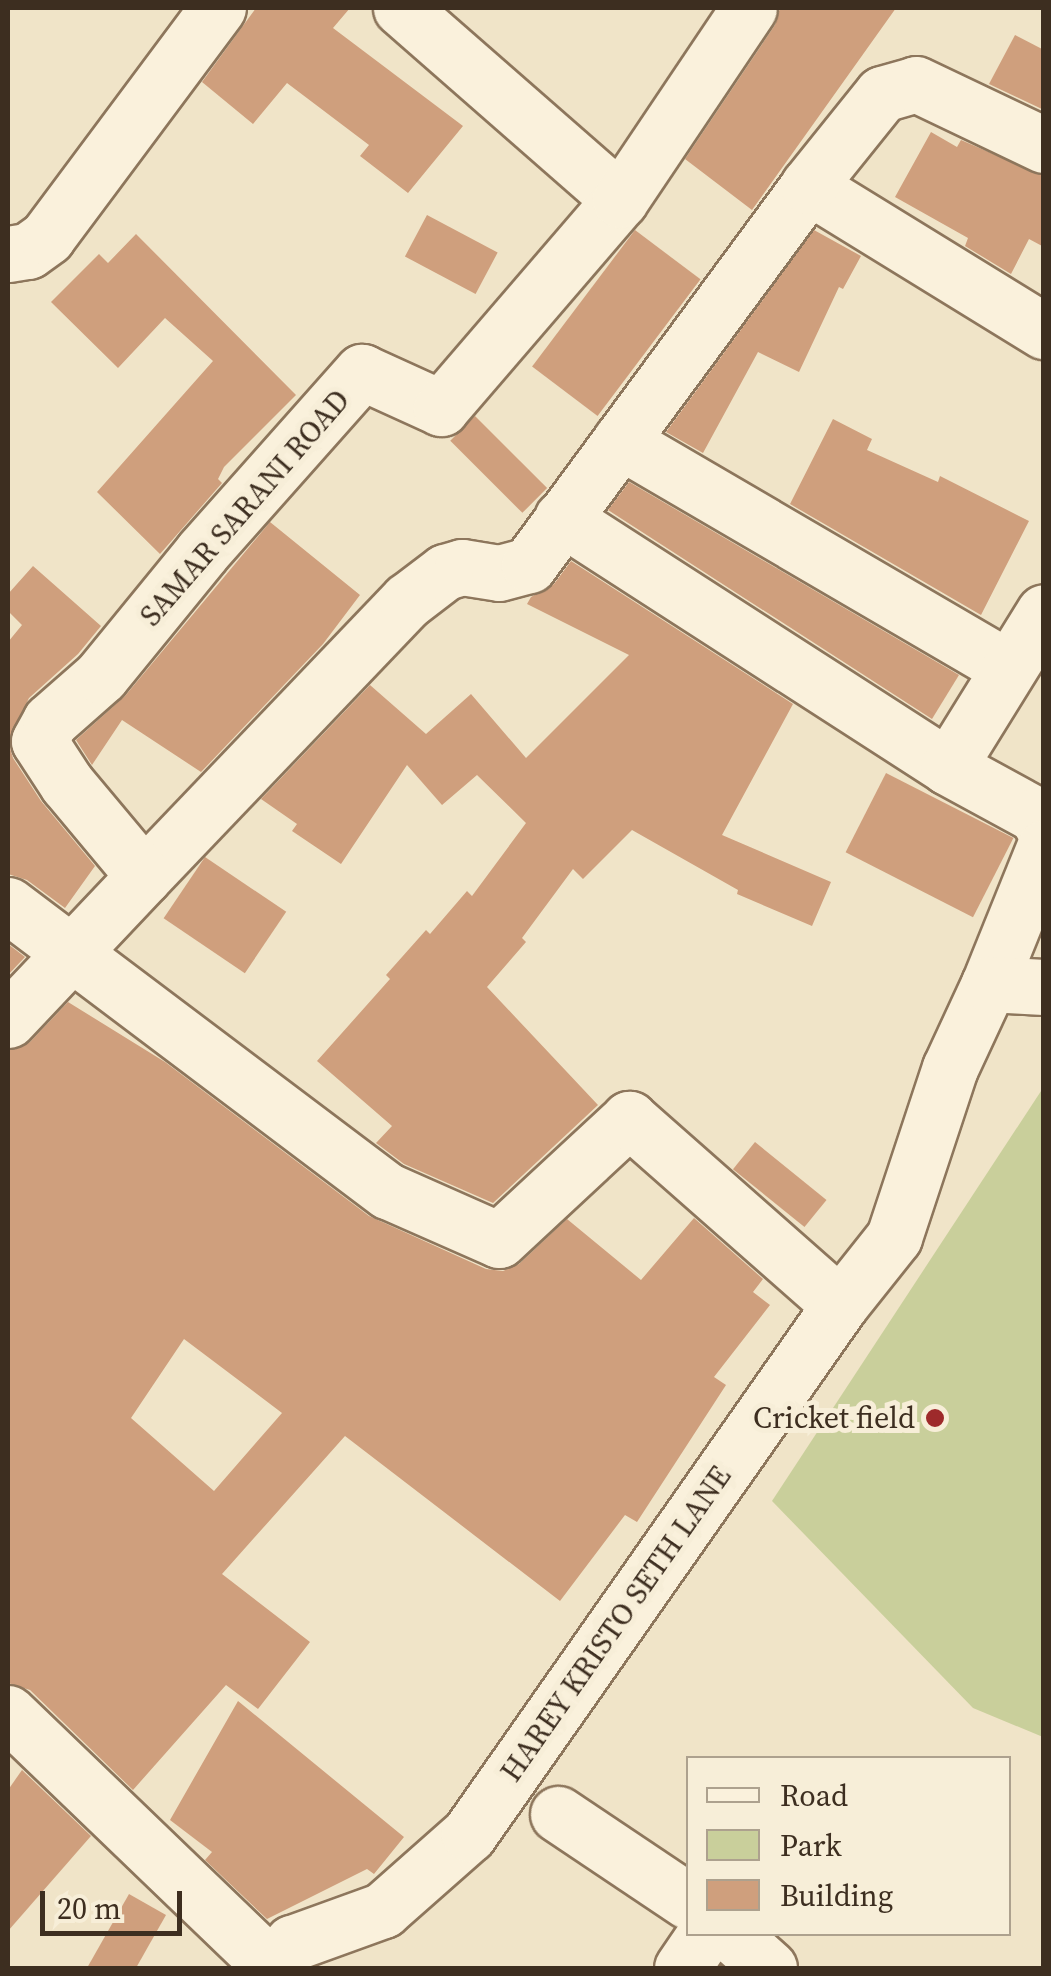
<!DOCTYPE html>
<style>
body{margin:0}
#map{position:relative;width:1051px;height:1976px;overflow:hidden;background:#f0e4c8;font-family:"Source Serif 4",serif}
div>[style]{position:absolute}
[style*='--x']{left:calc(var(--x)*1px);top:calc(var(--y)*1px);width:calc(var(--w)*1px);rotate:calc(var(--a)*1deg)}
.green>*{inset:0;background:#c9cf9b}
.building>*{inset:0;background:#cf9f7d;transform-origin:0 0}
.roads{filter:drop-shadow(2px 0 #8d765c) drop-shadow(-2px 0 #8d765c) drop-shadow(0 2px #8d765c) drop-shadow(0 -2px #8d765c)}
.minor>*{height:55px;margin:-27.5px;padding:0 27.5px;transform-origin:27.5px;border-radius:27.5px;background:#faf1dc}
.dots>*{width:28px;height:28px;translate:-50% -50%;box-sizing:border-box;border:5px solid #f7eed8;border-radius:50%}
span{translate:-50% -50%;white-space:nowrap;text-align:center;line-height:1.15;-webkit-text-stroke:10px #f7eed8;paint-order:stroke}
.street-label{font-size:30px;color:#3d2e20}
.poi-label{font-size:30px;color:#3d2e20}
.right{translate:-100% -50%;text-align:right}
.frame{position:absolute;inset:0;border:10px solid #3d2e20;pointer-events:none}
.legend{position:absolute;left:686px;top:1756px;width:325px;height:180px;box-sizing:border-box;background:#f7eed8;border:2px solid #ada18e;margin:0;padding:12px 18px;list-style:none;font-size:30px;color:#3d2e20}
.legend li{display:flex;align-items:center;gap:20px;height:50px}
.legend b{width:50px;border:2px solid #ada18e}
.scale{position:absolute;left:40px;top:1891px;width:142px;height:45px;box-sizing:border-box;border:5px solid #3d2e20;border-top:0;padding-left:12px;font-size:30px;line-height:35px;white-space:nowrap;color:#3d2e20;-webkit-text-stroke:8px #f7eed8;paint-order:stroke}
</style>
<div id="map">
<div class="green">
<i style="clip-path:polygon(1043px 1088px,1043px 1737px,973px 1708px,772px 1501px)"></i>
</div>
<div class="building">
<i style="clip-path:polygon(256px 8px,350px 8px,333px 28px,463px 126px,408px 193px,360px 156px,369px 145px,287px 83px,253px 124px,202px 82px)"></i>
<i style="clip-path:polygon(780px 8px,896px 8px,752px 210px,685px 159px,775px 25px)"></i>
<i style="clip-path:polygon(1015px 35px,1044px 50px,1044px 110px,989px 84px)"></i>
<i style="clip-path:polygon(931px 132px,957px 147px,961px 140px,1044px 176px,1044px 247px,1029px 239px,1011px 274px,965px 246px,968px 238px,895px 197px)"></i>
<i style="left:427px;top:215px;width:80px;height:47px;rotate:28deg"></i>
<i style="left:635px;top:230px;width:82px;height:171px;rotate:37deg"></i>
<i style="clip-path:polygon(814px 230px,861px 256px,843px 289px,839px 287px,799px 372px,758px 352px,703px 453px,666px 432px)"></i>
<i style="clip-path:polygon(136px 234px,296px 395px,224px 467px,218px 479px,222px 483px,160px 554px,97px 492px,213px 361px,165px 318px,118px 368px,51px 302px,99px 254px,108px 263px)"></i>
<i style="left:475px;top:416px;width:102px;height:35px;rotate:45deg"></i>
<i style="clip-path:polygon(833px 419px,872px 439px,867px 450px,938px 482px,940px 476px,1029px 521px,981px 615px,790px 504px)"></i>
<i style="clip-path:polygon(629px 482px,959px 675px,932px 719px,608px 510px)"></i>
<i style="clip-path:polygon(270px 522px,360px 595px,323px 644px,201px 772px,122px 720px,92px 765px,76px 740px,125px 696px)"></i>
<i style="clip-path:polygon(571px 561px,793px 704px,722px 835px,831px 882px,812px 926px,737px 894px,738px 890px,632px 830px,583px 879px,573px 869px,522px 938px,526px 942px,487px 987px,598px 1105px,493px 1203px,404px 1164px,376px 1143px,392px 1126px,317px 1061px,390px 979px,386px 975px,426px 930px,430px 934px,467px 891px,472px 896px,526px 823px,477px 775px,442px 805px,407px 765px,341px 864px,292px 831px,297px 824px,261px 799px,370px 685px,426px 734px,471px 694px,526px 758px,629px 655px,527px 604px,531px 597px,554px 584px)"></i>
<i style="clip-path:polygon(33px 566px,101px 626px,78px 654px,29px 698px,8px 741px,13px 758px,41px 801px,95px 866px,65px 908px,27px 880px,8px 874px,8px 642px,22px 625px,8px 611px,8px 594px)"></i>
<i style="left:886px;top:773px;width:143px;height:89px;rotate:27deg"></i>
<i style="left:205px;top:857px;width:98px;height:74px;rotate:34deg"></i>
<i style="clip-path:polygon(8px 944px,25px 957px,8px 975px)"></i>
<i style="clip-path:polygon(evenodd,68px 1002px,165px 1062px,369px 1216px,486px 1269px,503px 1271px,519px 1264px,567px 1219px,641px 1280px,694px 1218px,763px 1279px,753px 1292px,770px 1305px,714px 1377px,726px 1385px,637px 1522px,625px 1515px,560px 1601px,345px 1436px,222px 1574px,310px 1642px,258px 1709px,226px 1685px,133px 1790px,30px 1690px,8px 1683px,8px 1050px,30px 1042px,68px 1002px,184px 1339px,282px 1413px,214px 1491px,131px 1418px,184px 1339px)"></i>
<i style="left:755px;top:1142px;width:92px;height:35px;rotate:39deg"></i>
<i style="clip-path:polygon(238px 1701px,404px 1837px,374px 1874px,367px 1869px,267px 1919px,205px 1860px,212px 1852px,170px 1820px)"></i>
<i style="clip-path:polygon(22px 1770px,91px 1836px,8px 1931px,8px 1790px)"></i>
<i style="clip-path:polygon(129px 1894px,166px 1915px,136px 1968px,87px 1968px)"></i>
</div>
<div class="roads">
<div class="minor">
<i style="--x:401;--y:8;--w:291;--a:41.2"></i>
<i style="--x:808;--y:186;--w:277;--a:31.6"></i>
<i style="--x:8;--y:254;--w:20;--a:-9"></i>
<i style="--x:28;--y:251;--w:24;--a:-36"></i>
<i style="--x:47;--y:237;--w:286;--a:-53.3"></i>
<i style="--x:620;--y:441;--w:450;--a:30.3"></i>
<i style="--x:562;--y:518;--w:459;--a:32.8"></i>
<i style="--x:948;--y:767;--w:182;--a:-58.2"></i>
<i style="--x:948;--y:767;--w:100;--a:28.6"></i>
<i style="--x:1036;--y:815;--w:16;--a:60"></i>
<i style="--x:144;--y:876;--w:381;--a:-46.3"></i>
<i style="--x:407;--y:601;--w:48;--a:-37.3"></i>
<i style="--x:445;--y:572;--w:18;--a:-16"></i>
<i style="--x:462;--y:567;--w:37;--a:9"></i>
<i style="--x:499;--y:573;--w:31;--a:-15"></i>
<i style="--x:529;--y:565;--w:471;--a:-53.6"></i>
<i style="--x:808;--y:186;--w:118;--a:-51.2"></i>
<i style="--x:882;--y:94;--w:35;--a:-16"></i>
<i style="--x:916;--y:84;--w:142;--a:25.5"></i>
<i style="--x:8;--y:905;--w:476;--a:37"></i>
<i style="--x:388;--y:1191;--w:121;--a:23.8"></i>
<i style="--x:499;--y:1240;--w:178;--a:-42.9"></i>
<i style="--x:629;--y:1119;--w:281;--a:41.4"></i>
<i style="--x:989;--y:984;--w:147;--a:-68"></i>
<i style="--x:8;--y:1020;--w:198;--a:-46.6"></i>
<i style="--x:144;--y:876;--w:120;--a:-129.9"></i>
<i style="--x:67;--y:784;--w:51;--a:-123.1"></i>
<i style="--x:39;--y:741;--w:23;--a:-61"></i>
<i style="--x:50;--y:721;--w:68;--a:-41.4"></i>
<i style="--x:101;--y:676;--w:160;--a:-50.8"></i>
<i style="--x:202;--y:552;--w:241;--a:-48.4"></i>
<i style="--x:362;--y:372;--w:87;--a:24.5"></i>
<i style="--x:441;--y:408;--w:274;--a:-49.3"></i>
<i style="--x:620;--y:200;--w:231;--a:-56.1"></i>
<i style="--x:8;--y:1713;--w:366;--a:43.9"></i>
<i style="--x:558;--y:1814;--w:156;--a:33.8"></i>
<i style="--x:731;--y:1934;--w:51;--a:41.8"></i>
<i style="--x:271;--y:1968;--w:33;--a:-50"></i>
<i style="--x:292;--y:1943;--w:97;--a:-19.9"></i>
<i style="--x:383;--y:1910;--w:115;--a:-41.5"></i>
<i style="--x:469;--y:1834;--w:646;--a:-54.96"></i>
<i style="--x:840;--y:1305;--w:87;--a:-51.5"></i>
<i style="--x:894;--y:1237;--w:178;--a:-71.7"></i>
<i style="--x:950;--y:1068;--w:93;--a:-65.1"></i>
<i style="--x:989;--y:984;--w:55;--a:3.1"></i>
<i style="--x:682;--y:1968;--w:41;--a:-55.9"></i>
</div>
</div>
<div class="dots">
<i style="left:935px;top:1418px;background:#9e2a2b"></i>
</div>
<div class="street-label">
<span style="left:245px;top:508px;rotate:-49deg">SAMAR SARANI ROAD</span>
<span style="left:616px;top:1624px;rotate:-55deg">HAREY KRISTO SETH LANE</span>
</div>
<div class="poi-label">
<span class="right" style="left:915px;top:1418px">Cricket field</span>
</div>
<div class="frame"></div>
<ul class="legend">
<li><b style="height:12px;background:#faf1dc"></b>Road</li>
<li><b style="height:28px;background:#c9cf9b"></b>Park</li>
<li><b style="height:28px;background:#cf9f7d"></b>Building</li>
</ul>
<div class="scale">20 m</div>
</div>
